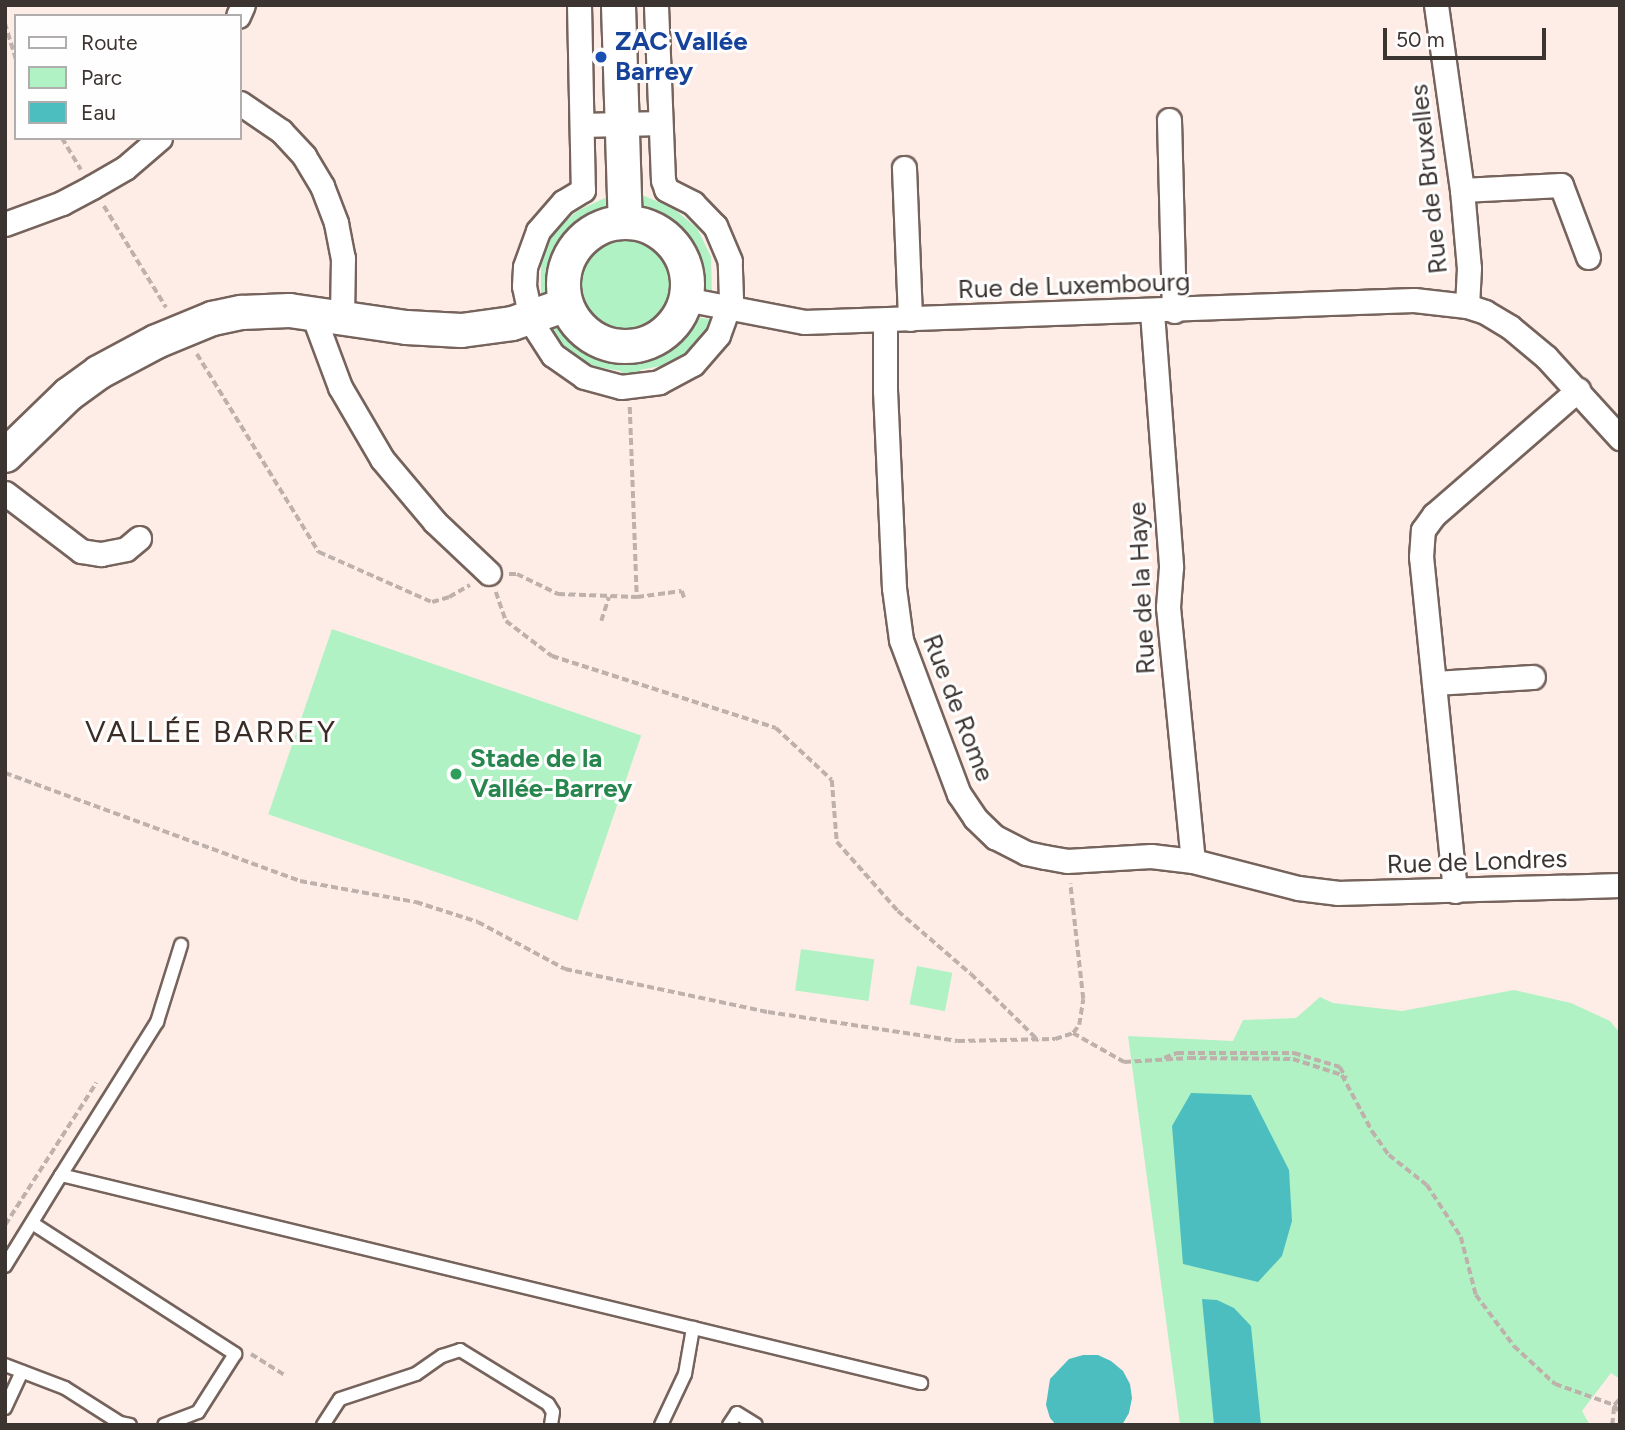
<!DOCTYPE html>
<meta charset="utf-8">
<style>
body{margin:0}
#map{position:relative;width:1625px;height:1430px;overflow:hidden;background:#feede6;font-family:Figtree,sans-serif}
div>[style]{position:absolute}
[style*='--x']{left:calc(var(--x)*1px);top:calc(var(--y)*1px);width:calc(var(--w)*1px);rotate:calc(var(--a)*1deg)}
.green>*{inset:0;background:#b1f2c5;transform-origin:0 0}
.round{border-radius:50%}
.water>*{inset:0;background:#4dbebf}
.path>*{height:3.5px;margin-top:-1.75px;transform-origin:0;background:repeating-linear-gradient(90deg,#beb0aa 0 7px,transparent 0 10.5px)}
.roads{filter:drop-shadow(2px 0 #75635c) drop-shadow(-2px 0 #75635c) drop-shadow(0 2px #75635c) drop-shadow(0 -2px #75635c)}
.lane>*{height:12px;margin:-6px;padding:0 6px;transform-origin:6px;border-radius:6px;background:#fff}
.street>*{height:23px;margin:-11.5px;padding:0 11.5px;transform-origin:11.5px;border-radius:11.5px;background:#fff}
.secondary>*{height:33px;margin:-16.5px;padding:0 16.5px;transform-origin:16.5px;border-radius:16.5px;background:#fff}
.secondary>.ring{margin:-16.5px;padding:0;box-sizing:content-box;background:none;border:33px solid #fff;border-radius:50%}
.dots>*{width:19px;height:19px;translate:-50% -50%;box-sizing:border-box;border:4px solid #fefefe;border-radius:50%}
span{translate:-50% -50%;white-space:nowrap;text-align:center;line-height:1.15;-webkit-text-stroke:6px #fefefe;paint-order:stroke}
.transit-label{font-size:26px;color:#164399;font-weight:700}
.left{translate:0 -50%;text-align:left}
.street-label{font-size:26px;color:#3c3431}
.leisure-label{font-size:26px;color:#27864d;font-weight:700}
.quarter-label{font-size:30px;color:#3c2c26;letter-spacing:2px}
.frame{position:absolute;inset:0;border:7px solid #3c3431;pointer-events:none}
.legend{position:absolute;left:14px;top:14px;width:228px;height:126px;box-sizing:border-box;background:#fefefe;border:2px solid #b0adac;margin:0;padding:9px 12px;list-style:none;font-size:21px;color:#3c3431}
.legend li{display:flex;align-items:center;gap:14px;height:35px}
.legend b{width:35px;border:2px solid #b0adac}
.scale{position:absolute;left:1383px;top:28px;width:163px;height:32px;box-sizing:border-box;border:4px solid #3c3431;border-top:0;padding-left:9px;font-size:21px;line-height:24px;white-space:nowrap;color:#3c3431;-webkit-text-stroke:5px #fefefe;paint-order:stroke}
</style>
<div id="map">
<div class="green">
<i style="clip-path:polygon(640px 194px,673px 208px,697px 228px,711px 257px,712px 293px,703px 289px,700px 260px,689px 237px,670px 220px,640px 208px)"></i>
<i style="clip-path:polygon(609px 196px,609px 210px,580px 223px,562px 240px,552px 264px,550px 293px,541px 297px,541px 262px,554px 232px,577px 211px)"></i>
<i class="round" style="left:580px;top:239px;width:92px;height:92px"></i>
<i style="clip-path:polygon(695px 317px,715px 320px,711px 329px,703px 331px,687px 353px,665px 365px,640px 370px,640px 378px,623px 380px,621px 371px,597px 367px,575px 357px,560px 344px,543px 322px,555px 319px,588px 348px,612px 358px,632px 359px,657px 353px,676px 341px)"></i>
<i style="left:332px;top:629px;width:327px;height:196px;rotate:19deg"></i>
<i style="left:801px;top:949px;width:74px;height:42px;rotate:8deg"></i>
<i style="left:917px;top:966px;width:36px;height:39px;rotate:11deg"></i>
<i style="clip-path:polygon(1514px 990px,1571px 1003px,1610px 1021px,1620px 1033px,1620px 1379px,1611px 1373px,1582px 1411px,1590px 1425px,1180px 1425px,1128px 1036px,1233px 1041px,1243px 1020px,1296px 1018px,1320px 997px,1333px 1003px,1402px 1011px)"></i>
</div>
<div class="water">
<i style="clip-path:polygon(1191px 1093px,1251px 1095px,1289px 1170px,1292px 1221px,1282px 1256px,1258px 1282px,1183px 1264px,1172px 1126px)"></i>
<i style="clip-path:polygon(1202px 1299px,1217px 1300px,1234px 1308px,1251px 1326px,1261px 1425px,1214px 1425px)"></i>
<i style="clip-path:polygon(1083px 1355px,1098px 1355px,1111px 1361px,1123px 1371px,1130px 1384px,1132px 1398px,1129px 1413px,1122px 1425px,1056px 1425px,1050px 1418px,1046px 1405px,1050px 1379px,1069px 1359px)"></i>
</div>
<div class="path">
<i style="--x:5;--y:23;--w:39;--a:73"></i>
<i style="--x:62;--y:138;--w:37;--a:59"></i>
<i style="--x:104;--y:206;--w:119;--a:58.5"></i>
<i style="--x:197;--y:354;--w:233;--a:58.4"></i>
<i style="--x:319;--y:552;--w:124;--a:23.9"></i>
<i style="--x:432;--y:602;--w:18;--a:-16"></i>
<i style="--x:449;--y:597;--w:24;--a:-30"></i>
<i style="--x:630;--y:407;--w:190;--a:87.9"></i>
<i style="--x:509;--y:574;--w:8;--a:0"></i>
<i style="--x:517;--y:574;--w:46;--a:26"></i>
<i style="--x:558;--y:594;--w:79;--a:2.2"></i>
<i style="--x:637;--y:597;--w:45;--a:-7.6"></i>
<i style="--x:682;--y:591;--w:9;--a:72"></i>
<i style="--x:496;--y:592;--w:31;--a:71"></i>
<i style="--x:506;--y:621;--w:58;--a:37.3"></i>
<i style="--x:552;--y:656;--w:235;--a:17.8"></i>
<i style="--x:776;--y:728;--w:76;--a:42.9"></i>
<i style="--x:832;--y:780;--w:62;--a:85.4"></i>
<i style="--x:837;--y:842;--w:92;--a:48.5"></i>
<i style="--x:898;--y:911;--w:96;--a:40.8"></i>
<i style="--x:971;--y:974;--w:95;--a:44.6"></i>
<i style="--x:601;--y:621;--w:25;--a:-72"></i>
<i style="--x:5;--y:773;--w:314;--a:20.1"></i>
<i style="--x:300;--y:881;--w:118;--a:10.3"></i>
<i style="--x:416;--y:902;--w:65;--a:17.9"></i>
<i style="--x:478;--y:922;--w:99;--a:28.4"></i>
<i style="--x:565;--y:969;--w:208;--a:12"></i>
<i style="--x:768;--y:1012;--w:192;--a:8.7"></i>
<i style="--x:958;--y:1041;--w:97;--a:-1.2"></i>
<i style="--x:1055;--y:1039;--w:19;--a:-18"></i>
<i style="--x:1073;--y:1033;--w:10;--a:-53"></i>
<i style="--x:1079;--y:1025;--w:26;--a:-81"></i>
<i style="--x:1083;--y:999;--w:116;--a:-96.4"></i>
<i style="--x:1073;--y:1033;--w:59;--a:29.6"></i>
<i style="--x:1124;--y:1062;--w:65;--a:-3.5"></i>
<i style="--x:1189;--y:1058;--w:104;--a:0.6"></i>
<i style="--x:1293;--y:1059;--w:52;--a:18.1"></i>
<i style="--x:1342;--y:1075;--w:64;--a:61.8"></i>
<i style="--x:1372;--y:1131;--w:29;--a:55"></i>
<i style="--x:1389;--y:1155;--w:48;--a:38.3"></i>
<i style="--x:1427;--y:1185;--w:62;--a:56.8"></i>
<i style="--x:1461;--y:1237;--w:60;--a:75.5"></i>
<i style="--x:1476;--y:1295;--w:64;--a:53.3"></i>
<i style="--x:1514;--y:1346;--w:56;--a:42.8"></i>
<i style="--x:1555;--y:1384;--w:63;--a:19.6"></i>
<i style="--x:1614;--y:1405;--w:10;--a:53"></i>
<i style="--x:1164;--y:1058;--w:14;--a:-21"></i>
<i style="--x:1177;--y:1053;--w:117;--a:0"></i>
<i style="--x:1294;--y:1053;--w:48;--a:16.9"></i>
<i style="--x:1340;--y:1067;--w:13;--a:61"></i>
<i style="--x:5;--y:1225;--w:169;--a:-57.3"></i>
<i style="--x:251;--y:1354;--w:39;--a:32"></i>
<i style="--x:1612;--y:1425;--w:20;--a:-84"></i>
<i style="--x:1614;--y:1405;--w:8;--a:-45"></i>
</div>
<div class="roads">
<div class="lane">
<i style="--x:61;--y:1175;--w:181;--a:-57.9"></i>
<i style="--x:157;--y:1022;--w:81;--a:-72.7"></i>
<i style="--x:32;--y:1223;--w:242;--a:32.8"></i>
<i style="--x:235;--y:1354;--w:69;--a:122.5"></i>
<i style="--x:198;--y:1412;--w:36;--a:159"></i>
<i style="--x:5;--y:1266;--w:107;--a:-58.4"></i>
<i style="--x:61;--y:1175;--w:885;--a:13.6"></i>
<i style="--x:5;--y:1365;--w:64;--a:21"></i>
<i style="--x:65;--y:1388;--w:65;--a:32.5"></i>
<i style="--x:120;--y:1423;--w:10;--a:11"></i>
<i style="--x:5;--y:1408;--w:40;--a:-65"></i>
<i style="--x:323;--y:1425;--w:31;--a:-57"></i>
<i style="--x:340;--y:1399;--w:80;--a:-18.2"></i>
<i style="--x:416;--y:1374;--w:32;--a:-35"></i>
<i style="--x:442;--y:1356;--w:19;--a:-18"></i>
<i style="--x:460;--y:1350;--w:103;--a:31.5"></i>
<i style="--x:548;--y:1404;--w:9;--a:58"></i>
<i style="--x:553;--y:1412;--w:13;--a:99"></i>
<i style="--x:661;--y:1425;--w:56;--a:-64.8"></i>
<i style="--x:685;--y:1374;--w:47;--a:-80.1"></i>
<i style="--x:729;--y:1425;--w:14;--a:-56"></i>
<i style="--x:737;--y:1413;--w:22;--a:32"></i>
</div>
<div class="street">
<i style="--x:579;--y:5;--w:185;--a:88.8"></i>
<i style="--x:583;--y:190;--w:23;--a:149"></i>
<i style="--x:563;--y:202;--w:38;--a:131"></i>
<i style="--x:538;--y:231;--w:38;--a:110"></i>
<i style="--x:525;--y:267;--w:19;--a:93"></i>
<i style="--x:524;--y:286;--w:38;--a:78"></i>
<i style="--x:532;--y:323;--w:38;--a:57"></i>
<i style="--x:553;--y:355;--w:38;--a:35"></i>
<i style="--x:584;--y:377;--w:38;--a:15"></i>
<i style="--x:621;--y:387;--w:38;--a:-7"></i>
<i style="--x:659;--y:382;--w:38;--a:-28"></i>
<i style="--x:693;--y:364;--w:38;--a:-49"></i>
<i style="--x:718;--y:335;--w:38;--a:-70"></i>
<i style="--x:731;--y:299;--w:38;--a:-92"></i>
<i style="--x:730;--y:261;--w:38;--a:-113"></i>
<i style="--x:715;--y:226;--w:32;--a:-134"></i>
<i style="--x:693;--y:203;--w:30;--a:-153"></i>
<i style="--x:666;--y:189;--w:9;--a:-108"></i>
<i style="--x:663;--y:180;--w:175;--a:-92.3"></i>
<i style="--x:1436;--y:5;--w:187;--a:82"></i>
<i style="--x:1462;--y:190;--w:78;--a:84.9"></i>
<i style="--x:1469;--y:268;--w:38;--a:93"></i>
<i style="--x:238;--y:16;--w:12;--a:-66"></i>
<i style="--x:240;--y:103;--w:50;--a:34.3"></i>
<i style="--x:281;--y:131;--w:34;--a:47"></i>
<i style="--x:304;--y:156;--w:35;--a:59"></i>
<i style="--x:322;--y:186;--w:40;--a:69"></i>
<i style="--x:336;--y:223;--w:36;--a:79"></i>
<i style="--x:343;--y:258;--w:59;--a:91"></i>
<i style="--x:1169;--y:120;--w:191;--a:88.5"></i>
<i style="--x:583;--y:125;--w:77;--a:-1.5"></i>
<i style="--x:904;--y:168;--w:151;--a:87.7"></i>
<i style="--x:1462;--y:190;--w:99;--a:-2.9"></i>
<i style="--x:1561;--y:185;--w:77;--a:69.4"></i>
<i style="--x:5;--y:224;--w:61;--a:-20.2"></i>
<i style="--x:62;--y:203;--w:34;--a:-28"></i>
<i style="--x:92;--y:187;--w:38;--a:-30"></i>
<i style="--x:125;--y:168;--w:46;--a:-40.6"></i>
<i style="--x:685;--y:299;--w:121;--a:10.9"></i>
<i style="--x:804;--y:322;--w:610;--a:-2.07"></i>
<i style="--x:1414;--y:300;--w:53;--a:6.5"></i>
<i style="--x:1467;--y:306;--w:19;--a:18"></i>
<i style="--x:1485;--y:312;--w:29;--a:31"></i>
<i style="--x:1510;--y:327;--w:47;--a:39.8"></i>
<i style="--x:1546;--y:357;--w:110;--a:47.6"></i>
<i style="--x:312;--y:312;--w:80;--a:69.5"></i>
<i style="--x:340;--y:387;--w:83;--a:59.7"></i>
<i style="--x:382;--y:459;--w:82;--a:49.9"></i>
<i style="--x:435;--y:522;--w:74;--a:43.4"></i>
<i style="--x:1152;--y:312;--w:256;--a:85.7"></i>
<i style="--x:1171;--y:567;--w:40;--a:94.3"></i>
<i style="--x:1168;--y:607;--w:255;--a:84.4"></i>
<i style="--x:885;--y:320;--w:70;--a:90"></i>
<i style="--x:885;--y:390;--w:198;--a:87.4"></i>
<i style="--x:894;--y:588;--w:52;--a:82.3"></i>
<i style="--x:901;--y:640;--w:165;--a:69.4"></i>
<i style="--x:959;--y:794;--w:29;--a:56"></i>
<i style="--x:975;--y:818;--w:28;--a:44"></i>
<i style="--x:995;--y:837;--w:35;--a:27"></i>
<i style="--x:1026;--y:853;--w:19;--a:12"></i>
<i style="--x:1045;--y:857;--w:22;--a:10"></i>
<i style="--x:1067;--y:861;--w:84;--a:-3.4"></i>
<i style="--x:1151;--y:856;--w:42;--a:6.8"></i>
<i style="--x:1193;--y:861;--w:108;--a:14.4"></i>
<i style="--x:1298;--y:888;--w:39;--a:7"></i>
<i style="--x:1337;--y:893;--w:283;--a:-1.6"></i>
<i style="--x:5;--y:493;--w:96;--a:37.3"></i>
<i style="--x:81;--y:551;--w:20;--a:9"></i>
<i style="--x:101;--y:554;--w:25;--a:-11"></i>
<i style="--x:126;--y:549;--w:17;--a:-40"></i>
<i style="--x:1434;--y:683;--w:99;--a:-3.5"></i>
<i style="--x:1455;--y:891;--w:336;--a:-95.8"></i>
<i style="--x:1421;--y:557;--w:27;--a:-86"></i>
<i style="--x:1423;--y:530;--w:19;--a:-54"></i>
<i style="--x:1434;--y:515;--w:191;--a:-41"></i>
</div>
<div class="secondary">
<i style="--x:618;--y:5;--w:217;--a:88.2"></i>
<i class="ring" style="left:563px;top:222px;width:91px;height:91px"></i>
<i style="--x:5;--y:455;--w:88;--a:-44.1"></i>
<i style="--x:68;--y:394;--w:37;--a:-36"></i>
<i style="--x:98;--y:372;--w:66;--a:-28.1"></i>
<i style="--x:156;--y:341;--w:61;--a:-22.3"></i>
<i style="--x:212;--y:318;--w:30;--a:-12"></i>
<i style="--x:241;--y:312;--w:48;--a:-2.4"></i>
<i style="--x:289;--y:310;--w:118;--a:8.3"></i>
<i style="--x:406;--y:327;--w:55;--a:3.1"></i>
<i style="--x:461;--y:330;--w:51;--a:-7.8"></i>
<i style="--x:512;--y:323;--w:57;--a:-19.4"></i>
</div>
</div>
<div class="dots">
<i style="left:601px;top:57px;background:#1a4fb4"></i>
<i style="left:456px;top:774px;background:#2e9e5b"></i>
</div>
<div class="transit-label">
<span class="left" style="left:615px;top:57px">ZAC Vallée<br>Barrey</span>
</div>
<div class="street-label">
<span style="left:1429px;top:179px;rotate:-96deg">Rue de Bruxelles</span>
<span style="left:1074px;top:286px;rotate:-2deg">Rue de Luxembourg</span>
<span style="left:1142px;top:588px;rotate:-93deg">Rue de la Haye</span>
<span style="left:958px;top:708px;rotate:69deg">Rue de Rome</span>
<span style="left:1477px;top:862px;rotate:-2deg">Rue de Londres</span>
</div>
<div class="leisure-label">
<span class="left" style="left:470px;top:774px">Stade de la<br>Vallée-Barrey</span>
</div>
<div class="quarter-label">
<span style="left:211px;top:732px">VALLÉE BARREY</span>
</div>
<div class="frame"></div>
<ul class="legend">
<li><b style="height:9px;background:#fff"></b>Route</li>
<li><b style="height:19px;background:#b1f2c5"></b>Parc</li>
<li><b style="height:19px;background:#4dbebf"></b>Eau</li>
</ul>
<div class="scale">50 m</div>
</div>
